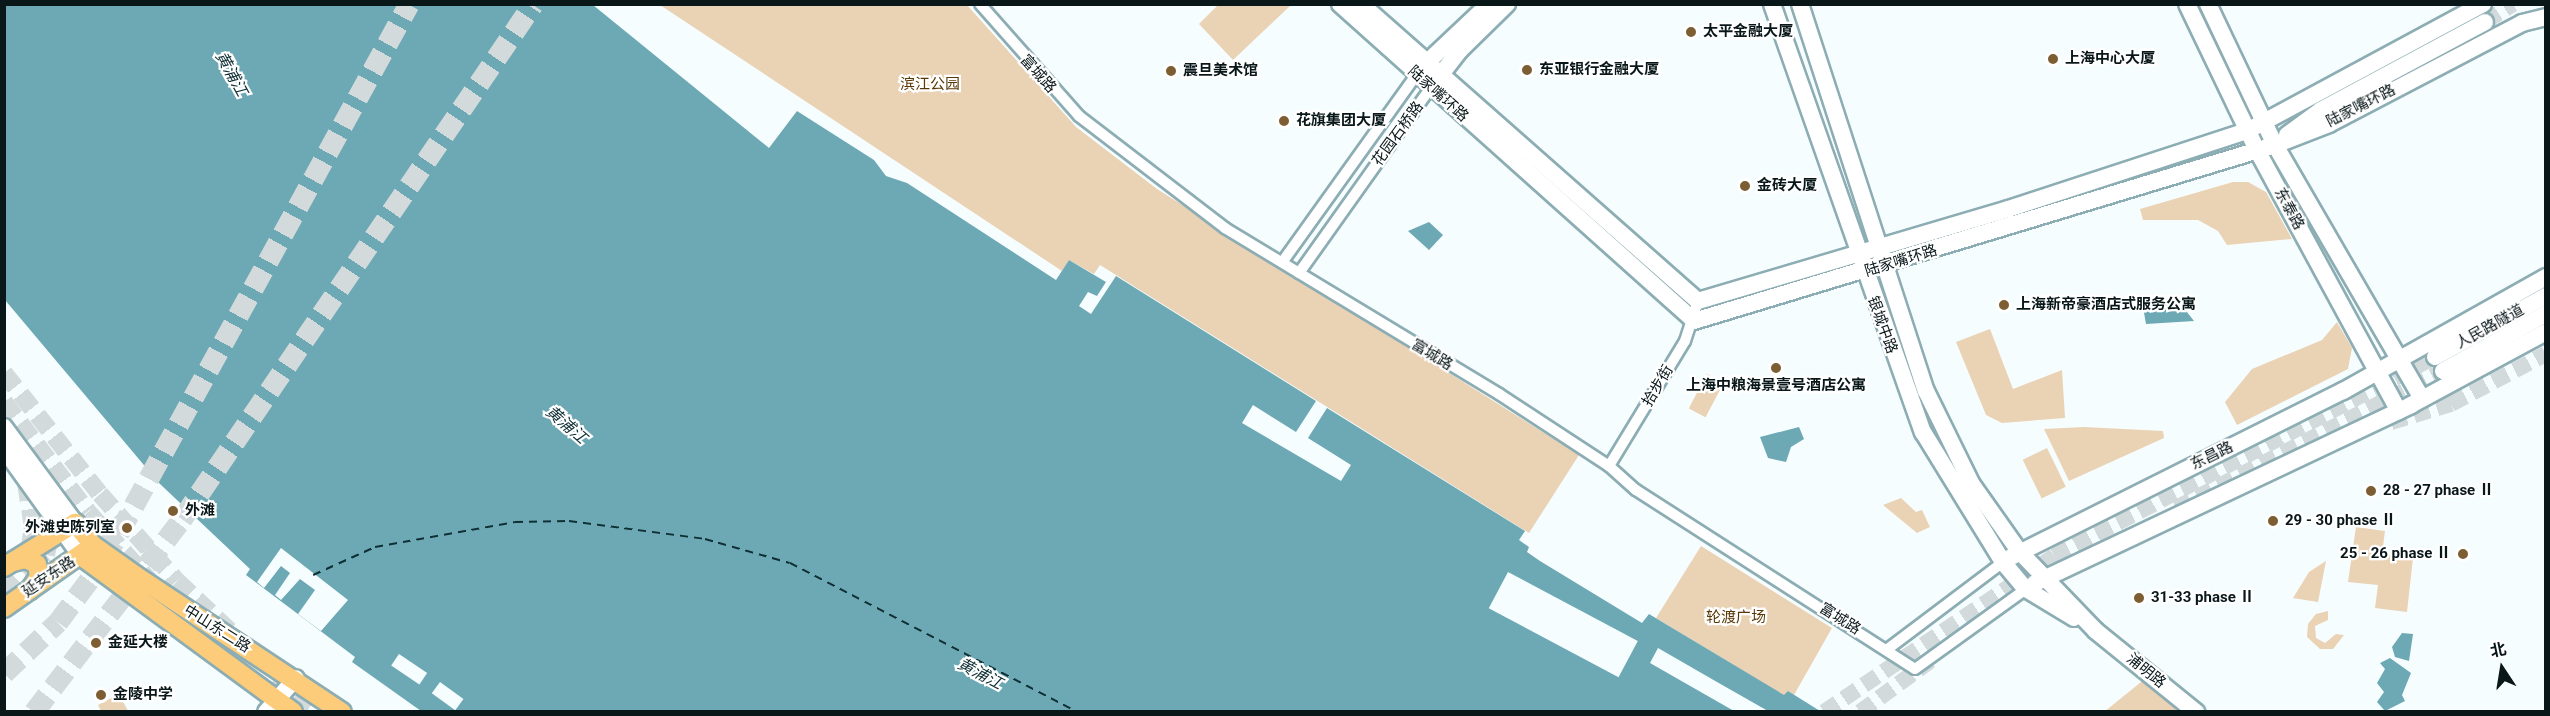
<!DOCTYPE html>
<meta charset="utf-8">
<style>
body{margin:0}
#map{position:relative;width:2550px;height:716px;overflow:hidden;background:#f6fdfe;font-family:Roboto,"Noto Sans SC",sans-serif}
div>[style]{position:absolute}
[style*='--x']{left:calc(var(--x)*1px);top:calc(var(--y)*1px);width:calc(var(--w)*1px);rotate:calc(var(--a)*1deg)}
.green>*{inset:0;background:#ead2b5;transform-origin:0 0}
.water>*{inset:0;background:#6da9b4}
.pier>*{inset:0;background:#f6fdfe;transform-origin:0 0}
.ferry>*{height:1.5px;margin-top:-0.75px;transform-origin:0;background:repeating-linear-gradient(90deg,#0f2f34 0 8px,transparent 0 14px)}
.secondary-tunnel>*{height:16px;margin-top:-8px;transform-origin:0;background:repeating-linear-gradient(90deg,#d3dadc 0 16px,transparent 0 24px)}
.primary-tunnel>*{height:18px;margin-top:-9px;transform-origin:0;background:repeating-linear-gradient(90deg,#d3dadc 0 18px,transparent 0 27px)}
.highway-tunnel>*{height:21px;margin-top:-10.5px;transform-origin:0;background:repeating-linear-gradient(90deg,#d3dadc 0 21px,transparent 0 31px)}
.roads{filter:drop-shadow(2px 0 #8cadb3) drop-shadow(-2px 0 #8cadb3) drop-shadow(0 2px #8cadb3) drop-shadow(0 -2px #8cadb3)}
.street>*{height:10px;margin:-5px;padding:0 5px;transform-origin:5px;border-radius:5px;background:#fff}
.secondary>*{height:16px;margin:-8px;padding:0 8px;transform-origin:8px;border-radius:8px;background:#fff}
.primary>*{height:18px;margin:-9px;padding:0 9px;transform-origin:9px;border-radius:9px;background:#fccc7a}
.dots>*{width:16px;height:16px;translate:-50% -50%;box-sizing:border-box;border:3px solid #fff;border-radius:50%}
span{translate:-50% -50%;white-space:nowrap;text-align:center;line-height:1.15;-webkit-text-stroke:4.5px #fff;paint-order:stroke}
.poi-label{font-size:15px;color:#0a1719;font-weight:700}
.left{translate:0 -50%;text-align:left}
.right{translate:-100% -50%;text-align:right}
.street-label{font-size:15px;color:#0a1719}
.park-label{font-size:15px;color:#583905}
.water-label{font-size:16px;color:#0f2f34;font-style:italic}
.frame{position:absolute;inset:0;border:6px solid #0a1719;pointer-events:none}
.north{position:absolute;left:2472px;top:638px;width:60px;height:60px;-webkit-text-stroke:4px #fff;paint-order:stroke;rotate:348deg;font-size:16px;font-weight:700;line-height:24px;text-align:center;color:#0a1719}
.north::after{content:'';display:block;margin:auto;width:21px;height:27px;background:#0a1719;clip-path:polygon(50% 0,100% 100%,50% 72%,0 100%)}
</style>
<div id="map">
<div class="green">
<i style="clip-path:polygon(660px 5px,967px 5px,1076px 127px,1157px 189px,1579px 455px,1529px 533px,1100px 265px,1094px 274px,1069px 260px,1062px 271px)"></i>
<i style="clip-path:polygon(1218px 5px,1289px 4px,1290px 6px,1233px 60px,1199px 24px)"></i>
<i style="clip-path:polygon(2233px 182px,2248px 182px,2266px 192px,2292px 239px,2227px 245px,2218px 231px,2198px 220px,2143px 220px,2140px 209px)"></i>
<i style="clip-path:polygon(2337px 322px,2352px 348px,2348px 369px,2237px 425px,2225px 402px,2252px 369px,2322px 340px)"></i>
<i style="clip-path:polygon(1990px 329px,2013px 389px,2062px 370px,2065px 418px,2002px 423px,1986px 415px,1956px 342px)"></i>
<i style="left:1707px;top:374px;width:19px;height:39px;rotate:28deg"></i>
<i style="clip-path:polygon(2084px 427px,2163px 431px,2164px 438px,2069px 481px,2044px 429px)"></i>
<i style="left:2047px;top:448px;width:43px;height:27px;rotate:64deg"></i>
<i style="clip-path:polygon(1901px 498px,1916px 512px,1922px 510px,1930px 527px,1917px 533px,1883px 505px)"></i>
<i style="clip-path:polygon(2356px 527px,2385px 531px,2382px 554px,2413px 558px,2407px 612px,2375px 608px,2378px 585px,2348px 582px)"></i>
<i style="clip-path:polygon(1701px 546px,1832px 628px,1794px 695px,1788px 691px,1785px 696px,1656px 618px)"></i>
<i style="clip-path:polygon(2326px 561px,2318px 602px,2293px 598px,2309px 572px)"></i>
<i style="clip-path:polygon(2328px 611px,2328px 620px,2315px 626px,2316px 638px,2325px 643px,2336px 634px,2344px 635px,2333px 649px,2320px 649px,2307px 637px,2308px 624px,2316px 614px)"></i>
<i style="clip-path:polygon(2146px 678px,2189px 712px,2104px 712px)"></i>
<i style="clip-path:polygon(119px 694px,128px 711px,101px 711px,98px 705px)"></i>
</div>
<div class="water">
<i style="clip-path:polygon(5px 5px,593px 5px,769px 148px,797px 111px,874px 160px,886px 176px,907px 183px,1056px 280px,1069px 260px,1106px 282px,1097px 296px,1088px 292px,1079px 306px,1091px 314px,1116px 276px,1316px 401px,1296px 432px,1253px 405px,1242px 423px,1341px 481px,1351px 465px,1308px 438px,1327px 408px,1525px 531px,1519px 540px,1529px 547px,1527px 552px,1540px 561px,1642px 623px,1649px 614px,1784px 695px,1788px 691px,1820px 711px,421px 711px,352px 662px,355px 657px,246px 575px,250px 569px,159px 483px,5px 300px)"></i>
<i style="clip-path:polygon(1429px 222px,1443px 235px,1429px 250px,1408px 231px)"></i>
<i style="clip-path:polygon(2163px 299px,2183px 307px,2194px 321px,2146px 324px,2143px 307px,2117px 307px)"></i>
<i style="clip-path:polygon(1799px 427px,1804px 439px,1791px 447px,1786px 462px,1768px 458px,1760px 437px)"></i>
<i style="clip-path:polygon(2402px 633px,2413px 634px,2409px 661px,2395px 657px,2392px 647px)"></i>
<i style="clip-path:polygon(2390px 658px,2411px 673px,2402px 695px,2405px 701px,2385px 711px,2377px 702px,2384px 692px,2377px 683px,2385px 669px,2380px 663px)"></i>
</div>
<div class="pier">
<i style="clip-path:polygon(281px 548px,348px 600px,321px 631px,298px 614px,315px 590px,300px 579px,281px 600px,275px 595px,290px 573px,281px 566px,264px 588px,257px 582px)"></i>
<i style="left:1508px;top:572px;width:147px;height:41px;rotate:28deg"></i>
<i style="clip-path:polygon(1658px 648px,1717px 682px,1768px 711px,1734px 711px,1650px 663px)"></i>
<i style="left:399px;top:654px;width:34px;height:14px;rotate:34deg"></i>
<i style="left:440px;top:682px;width:29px;height:14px;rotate:36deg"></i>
</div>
<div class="ferry">
<i style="--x:313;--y:575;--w:68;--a:-24.3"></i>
<i style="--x:375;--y:547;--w:142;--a:-10.1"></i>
<i style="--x:515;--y:522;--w:54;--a:-1.1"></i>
<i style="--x:569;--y:521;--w:137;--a:7.5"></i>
<i style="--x:705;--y:539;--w:88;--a:15.8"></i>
<i style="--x:790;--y:563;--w:323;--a:27.4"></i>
</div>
<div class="secondary-tunnel">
<i style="--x:2485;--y:22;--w:33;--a:-33"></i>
<i style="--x:2391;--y:422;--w:63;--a:-16.7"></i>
<i style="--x:2451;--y:404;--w:107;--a:-27.8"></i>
<i style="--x:2176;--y:508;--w:300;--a:-27.2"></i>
<i style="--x:1824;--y:712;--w:278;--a:-34.1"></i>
<i style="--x:2054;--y:556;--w:430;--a:-27.6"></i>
<i style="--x:1860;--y:712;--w:87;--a:-36.1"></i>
</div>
<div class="primary-tunnel">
<i style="--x:4;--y:373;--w:154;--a:51.6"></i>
<i style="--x:100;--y:494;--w:116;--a:48.5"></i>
<i style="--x:177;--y:581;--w:76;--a:43.4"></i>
<i style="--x:4;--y:402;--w:138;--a:52.6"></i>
<i style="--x:88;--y:512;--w:93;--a:48.1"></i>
<i style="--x:20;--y:559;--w:16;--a:-52"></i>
<i style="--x:30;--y:546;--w:19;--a:-81"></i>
<i style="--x:33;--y:527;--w:51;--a:-99.1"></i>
<i style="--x:4;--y:592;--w:56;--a:-41.4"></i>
<i style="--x:46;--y:555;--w:29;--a:-78"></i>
<i style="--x:171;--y:603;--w:62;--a:43.7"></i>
<i style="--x:270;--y:685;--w:47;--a:35.4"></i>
</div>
<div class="highway-tunnel">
<i style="--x:4;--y:673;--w:74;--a:-43.4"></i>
<i style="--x:58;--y:622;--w:77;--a:-53.4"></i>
<i style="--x:104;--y:560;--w:634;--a:-61.25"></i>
<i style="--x:34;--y:712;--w:243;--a:-52.5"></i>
<i style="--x:182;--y:519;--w:623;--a:-55.72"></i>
</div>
<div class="roads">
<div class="street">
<i style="--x:980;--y:4;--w:149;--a:48.5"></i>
<i style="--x:1079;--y:116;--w:184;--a:37.5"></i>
<i style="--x:1225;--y:228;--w:320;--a:31.2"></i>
<i style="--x:1499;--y:394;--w:131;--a:33.2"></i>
<i style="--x:1609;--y:466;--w:36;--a:42"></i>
<i style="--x:1636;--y:490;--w:331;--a:32.7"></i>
<i style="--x:1915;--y:669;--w:137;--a:-35.8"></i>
<i style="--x:1283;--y:261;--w:230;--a:-54.4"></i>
<i style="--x:1299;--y:273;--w:228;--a:-54.6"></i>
<i style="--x:1609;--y:466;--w:146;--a:-58.7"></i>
<i style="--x:1685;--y:341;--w:42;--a:-72"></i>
<i style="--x:1889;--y:648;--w:143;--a:-37"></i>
</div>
<div class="secondary">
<i style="--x:1340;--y:4;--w:475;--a:41.8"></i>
<i style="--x:1694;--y:321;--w:607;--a:-16.85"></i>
<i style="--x:2275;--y:145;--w:58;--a:-21.3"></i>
<i style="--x:2329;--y:124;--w:218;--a:-27.6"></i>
<i style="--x:2522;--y:23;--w:25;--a:-14"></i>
<i style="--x:1361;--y:4;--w:449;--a:41.4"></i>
<i style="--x:1698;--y:301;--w:323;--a:-16.5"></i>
<i style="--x:2008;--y:209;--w:254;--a:-18.1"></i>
<i style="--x:2249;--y:130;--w:266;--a:-28.3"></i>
<i style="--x:1772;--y:4;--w:454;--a:70.6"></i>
<i style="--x:1923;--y:432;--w:153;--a:58.4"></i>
<i style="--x:2003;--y:562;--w:35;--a:50"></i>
<i style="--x:2026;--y:589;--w:56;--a:31.1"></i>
<i style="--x:1800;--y:4;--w:407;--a:72"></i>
<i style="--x:1926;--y:391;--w:102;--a:63.9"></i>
<i style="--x:1971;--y:483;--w:83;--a:54.8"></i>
<i style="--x:2019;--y:551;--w:111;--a:46.1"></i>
<i style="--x:2096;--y:631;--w:129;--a:39"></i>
<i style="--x:2187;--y:4;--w:162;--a:64.4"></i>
<i style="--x:2257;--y:150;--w:297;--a:61.5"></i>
<i style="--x:2208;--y:4;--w:156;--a:64.6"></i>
<i style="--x:2275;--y:145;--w:293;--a:59.9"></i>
<i style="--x:1420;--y:69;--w:95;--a:-43.3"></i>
<i style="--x:1435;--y:82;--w:41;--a:-52"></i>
<i style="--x:1460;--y:50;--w:66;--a:-44.4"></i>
<i style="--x:2287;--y:135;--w:42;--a:-36.3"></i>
<i style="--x:2321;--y:110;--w:186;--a:-28.2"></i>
<i style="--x:2435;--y:357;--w:127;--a:-28.8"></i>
<i style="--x:2443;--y:371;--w:118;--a:-29"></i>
<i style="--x:4;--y:427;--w:119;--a:53.5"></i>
<i style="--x:4;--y:449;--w:132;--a:54.3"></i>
<i style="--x:2011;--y:557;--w:371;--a:-26.6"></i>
<i style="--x:2343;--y:391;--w:233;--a:-29.3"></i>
<i style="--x:2035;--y:583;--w:416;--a:-25.3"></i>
<i style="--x:2411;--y:405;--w:153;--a:-28.4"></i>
<i style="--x:266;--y:712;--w:45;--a:-48.6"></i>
</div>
<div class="primary">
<i style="--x:81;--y:556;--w:263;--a:36.3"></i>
<i style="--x:13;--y:562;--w:12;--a:-14"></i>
<i style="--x:25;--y:559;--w:13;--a:23"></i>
<i style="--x:37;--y:564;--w:13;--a:81"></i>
<i style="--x:39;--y:577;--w:16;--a:125"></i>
<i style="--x:4;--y:567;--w:84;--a:-31.8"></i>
<i style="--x:75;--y:523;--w:28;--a:51"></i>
<i style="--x:93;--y:545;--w:52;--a:35.5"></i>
<i style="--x:135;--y:575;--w:248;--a:33.5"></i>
<i style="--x:4;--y:608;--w:104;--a:-35.2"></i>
</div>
</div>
<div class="dots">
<i style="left:1691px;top:32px;background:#7d5d32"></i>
<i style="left:2053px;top:59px;background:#7d5d32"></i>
<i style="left:1527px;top:70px;background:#7d5d32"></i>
<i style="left:1171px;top:71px;background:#7d5d32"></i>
<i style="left:1284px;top:121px;background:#7d5d32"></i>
<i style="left:1745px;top:186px;background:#7d5d32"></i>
<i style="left:2004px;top:305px;background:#7d5d32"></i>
<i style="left:1776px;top:368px;background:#7d5d32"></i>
<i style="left:2371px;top:491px;background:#7d5d32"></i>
<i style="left:173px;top:511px;background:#7d5d32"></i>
<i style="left:2273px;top:521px;background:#7d5d32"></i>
<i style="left:127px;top:528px;background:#7d5d32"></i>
<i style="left:2463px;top:554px;background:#7d5d32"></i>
<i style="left:2139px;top:598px;background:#7d5d32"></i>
<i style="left:96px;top:643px;background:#7d5d32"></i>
<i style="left:101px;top:695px;background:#7d5d32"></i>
</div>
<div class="poi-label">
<span class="left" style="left:1703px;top:32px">太平金融大厦</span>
<span class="left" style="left:2065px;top:59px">上海中心大厦</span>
<span class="left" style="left:1539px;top:70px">东亚银行金融大厦</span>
<span class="left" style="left:1183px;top:71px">震旦美术馆</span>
<span class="left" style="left:1296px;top:121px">花旗集团大厦</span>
<span class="left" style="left:1757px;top:186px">金砖大厦</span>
<span class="left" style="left:2016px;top:305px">上海新帝豪酒店式服务公寓</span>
<span style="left:1776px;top:386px">上海中粮海景壹号酒店公寓</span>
<span class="left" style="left:2383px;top:491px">28 - 27 phase Ⅱ</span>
<span class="left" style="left:185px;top:511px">外滩</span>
<span class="left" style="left:2285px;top:521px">29 - 30 phase Ⅱ</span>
<span class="right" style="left:115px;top:528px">外滩史陈列室</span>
<span class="right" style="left:2451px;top:554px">25 - 26 phase Ⅱ</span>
<span class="left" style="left:2151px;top:598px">31-33 phase Ⅱ</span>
<span class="left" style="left:108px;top:643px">金延大楼</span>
<span class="left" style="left:113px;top:695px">金陵中学</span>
</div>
<div class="street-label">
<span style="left:1038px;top:74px;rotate:48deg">富城路</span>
<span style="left:1438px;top:94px;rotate:42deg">陆家嘴环路</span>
<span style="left:2361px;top:106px;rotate:-27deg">陆家嘴环路</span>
<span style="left:1398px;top:134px;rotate:-54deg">花园石桥路</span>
<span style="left:2289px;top:209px;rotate:61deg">东泰路</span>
<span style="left:1901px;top:261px;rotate:-17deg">陆家嘴环路</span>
<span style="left:1882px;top:325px;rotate:70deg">银城中路</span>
<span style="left:2490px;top:327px;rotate:-29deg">人民路隧道</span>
<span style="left:1432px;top:355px;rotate:31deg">富城路</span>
<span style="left:1658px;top:386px;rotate:-59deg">拾步街</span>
<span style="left:2212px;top:456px;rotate:-26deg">东昌路</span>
<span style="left:49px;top:577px;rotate:-34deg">延安东路</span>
<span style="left:1840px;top:619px;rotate:32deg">富城路</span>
<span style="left:217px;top:629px;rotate:32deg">中山东二路</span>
<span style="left:2146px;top:671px;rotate:39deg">浦明路</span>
</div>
<div class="park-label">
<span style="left:930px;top:85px">滨江公园</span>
<span style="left:1736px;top:618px">轮渡广场</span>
</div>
<div class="water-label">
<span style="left:231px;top:74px;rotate:61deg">黄浦江</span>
<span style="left:566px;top:425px;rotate:41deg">黄浦江</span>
<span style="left:980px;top:674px;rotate:28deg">黄浦江</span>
</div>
<div class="frame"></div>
<div class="north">北</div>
</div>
